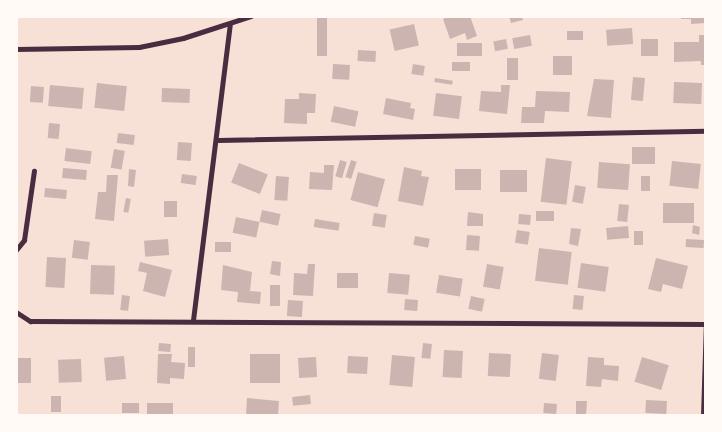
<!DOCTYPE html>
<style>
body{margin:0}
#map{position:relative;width:722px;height:432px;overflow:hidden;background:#f7e1d7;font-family:Helvetica,sans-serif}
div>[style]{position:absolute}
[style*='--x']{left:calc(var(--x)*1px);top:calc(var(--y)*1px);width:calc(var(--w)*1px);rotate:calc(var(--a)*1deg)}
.building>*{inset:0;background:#ccb4b1;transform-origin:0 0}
.minor>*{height:5px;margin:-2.5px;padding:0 2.5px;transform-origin:2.5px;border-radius:2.5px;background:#4a2c40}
span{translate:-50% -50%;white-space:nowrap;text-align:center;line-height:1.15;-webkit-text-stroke:5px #fffaf5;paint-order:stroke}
.frame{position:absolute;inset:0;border:18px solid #fffaf5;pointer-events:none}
</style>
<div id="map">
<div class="building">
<i style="left:317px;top:16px;width:10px;height:40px"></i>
<i style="clip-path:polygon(450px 16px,470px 16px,477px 36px,467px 40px,465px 33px,450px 39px,443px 19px)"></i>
<i style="clip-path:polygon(509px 16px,522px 16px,523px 20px,511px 23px)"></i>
<i style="clip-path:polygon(681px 16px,706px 16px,706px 23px,691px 24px,691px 19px,681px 19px)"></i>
<i style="left:414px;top:24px;width:22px;height:25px;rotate:77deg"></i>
<i style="left:632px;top:28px;width:16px;height:26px;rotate:86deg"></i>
<i style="left:567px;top:31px;width:16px;height:9px"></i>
<i style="left:530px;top:35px;width:11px;height:18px;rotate:80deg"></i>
<i style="clip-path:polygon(699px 35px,706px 35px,706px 65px,701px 65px,701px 61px,674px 62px,674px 42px,699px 42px)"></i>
<i style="left:506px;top:39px;width:10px;height:13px;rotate:79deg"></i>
<i style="left:641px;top:39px;width:17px;height:17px"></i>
<i style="left:482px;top:43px;width:13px;height:25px;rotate:90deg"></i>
<i style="left:358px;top:50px;width:18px;height:11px;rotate:3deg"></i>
<i style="left:553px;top:56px;width:19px;height:19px"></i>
<i style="left:507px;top:58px;width:11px;height:22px"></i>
<i style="left:452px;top:62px;width:18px;height:9px"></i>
<i style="left:333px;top:64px;width:17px;height:15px;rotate:3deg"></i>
<i style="left:413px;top:64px;width:12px;height:10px;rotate:9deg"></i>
<i style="left:633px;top:77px;width:12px;height:23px;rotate:5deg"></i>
<i style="left:435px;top:78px;width:18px;height:4px;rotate:9deg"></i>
<i style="clip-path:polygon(594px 79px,614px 80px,611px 118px,587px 116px)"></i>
<i style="left:674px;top:82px;width:28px;height:21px;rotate:2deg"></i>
<i style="left:97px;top:83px;width:30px;height:25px;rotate:6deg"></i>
<i style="left:50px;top:85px;width:34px;height:21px;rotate:5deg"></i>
<i style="clip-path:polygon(501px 85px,510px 85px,507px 114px,479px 111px,481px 91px,501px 92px)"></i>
<i style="left:31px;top:86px;width:13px;height:16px;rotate:4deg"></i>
<i style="left:162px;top:88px;width:28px;height:14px;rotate:2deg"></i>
<i style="clip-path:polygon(536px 91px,570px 92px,569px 112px,545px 111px,544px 123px,521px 123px,522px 107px,535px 107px)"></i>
<i style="clip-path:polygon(299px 93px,316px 94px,315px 113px,307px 113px,307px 124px,284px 123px,285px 99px,299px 99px)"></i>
<i style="left:436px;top:93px;width:26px;height:23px;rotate:7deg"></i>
<i style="clip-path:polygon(386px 98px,411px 103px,410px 108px,415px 109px,413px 120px,383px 114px)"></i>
<i style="left:334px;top:106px;width:25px;height:16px;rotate:12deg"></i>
<i style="left:49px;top:123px;width:11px;height:15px;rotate:5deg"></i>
<i style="left:118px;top:133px;width:17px;height:10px;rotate:7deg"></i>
<i style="left:178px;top:142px;width:14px;height:18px;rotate:4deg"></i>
<i style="left:632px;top:147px;width:23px;height:17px"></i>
<i style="left:66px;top:148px;width:26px;height:13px;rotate:7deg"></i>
<i style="left:114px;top:149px;width:11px;height:19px;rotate:10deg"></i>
<i style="left:546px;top:158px;width:26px;height:44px;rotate:7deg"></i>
<i style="left:340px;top:160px;width:7px;height:17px;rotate:16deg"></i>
<i style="left:351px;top:160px;width:6px;height:18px;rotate:18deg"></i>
<i style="left:672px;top:161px;width:29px;height:25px;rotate:6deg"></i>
<i style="left:599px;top:162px;width:31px;height:26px;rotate:4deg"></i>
<i style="left:239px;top:163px;width:31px;height:21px;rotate:22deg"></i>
<i style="clip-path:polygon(324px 165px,334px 165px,332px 190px,309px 189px,310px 172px,324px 173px)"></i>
<i style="clip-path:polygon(404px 167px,422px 171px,421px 176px,429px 177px,423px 206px,398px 201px)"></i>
<i style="left:63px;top:168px;width:24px;height:10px;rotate:5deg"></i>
<i style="clip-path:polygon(129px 169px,136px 170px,134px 187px,128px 186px)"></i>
<i style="left:455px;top:169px;width:26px;height:21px"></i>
<i style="left:500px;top:170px;width:27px;height:22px"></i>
<i style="left:358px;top:172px;width:28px;height:29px;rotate:15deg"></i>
<i style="left:182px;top:174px;width:15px;height:9px;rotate:8deg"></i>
<i style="clip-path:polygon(107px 175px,118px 175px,114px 221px,95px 219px,98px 192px,106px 192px)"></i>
<i style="left:276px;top:176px;width:13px;height:24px;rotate:4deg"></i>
<i style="left:641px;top:176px;width:9px;height:15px"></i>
<i style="left:575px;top:185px;width:11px;height:17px;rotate:10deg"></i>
<i style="left:45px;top:188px;width:22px;height:9px;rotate:5deg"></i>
<i style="left:126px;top:198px;width:5px;height:14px;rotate:11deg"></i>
<i style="left:164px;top:201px;width:13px;height:16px"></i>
<i style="left:694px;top:203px;width:20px;height:31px;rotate:90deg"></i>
<i style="left:619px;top:204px;width:10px;height:17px;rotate:6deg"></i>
<i style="left:262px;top:210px;width:19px;height:12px;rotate:12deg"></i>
<i style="left:554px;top:211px;width:10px;height:18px;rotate:90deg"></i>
<i style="clip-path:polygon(468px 212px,483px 214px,483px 226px,467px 226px)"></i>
<i style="left:374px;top:213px;width:13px;height:13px;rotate:9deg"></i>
<i style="left:519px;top:214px;width:12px;height:10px;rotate:5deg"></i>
<i style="left:236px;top:217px;width:24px;height:16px;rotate:12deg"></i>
<i style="left:315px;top:219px;width:25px;height:8px;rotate:9deg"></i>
<i style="clip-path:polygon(693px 225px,700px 227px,699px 235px,692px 233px)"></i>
<i style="left:628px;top:226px;width:12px;height:22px;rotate:85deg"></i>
<i style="clip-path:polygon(571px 228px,581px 229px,578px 246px,569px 244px)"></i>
<i style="left:517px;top:230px;width:13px;height:13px;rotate:9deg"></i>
<i style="left:634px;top:231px;width:9px;height:14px"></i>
<i style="left:467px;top:235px;width:13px;height:15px;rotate:4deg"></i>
<i style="left:415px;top:236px;width:15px;height:9px;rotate:11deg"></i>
<i style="left:168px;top:239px;width:16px;height:24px;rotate:86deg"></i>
<i style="left:686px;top:239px;width:18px;height:8px;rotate:3deg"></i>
<i style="left:74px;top:240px;width:16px;height:18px;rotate:7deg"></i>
<i style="left:215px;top:242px;width:16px;height:10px"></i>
<i style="left:539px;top:248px;width:33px;height:33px;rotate:7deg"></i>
<i style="left:47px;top:257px;width:19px;height:30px;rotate:3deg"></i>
<i style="clip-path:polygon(656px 258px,688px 266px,682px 289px,663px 284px,661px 292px,648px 289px)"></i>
<i style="clip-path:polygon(272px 261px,281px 262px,280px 276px,270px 274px)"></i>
<i style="clip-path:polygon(140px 262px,172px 270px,165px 297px,143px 291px,147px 273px,138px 271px)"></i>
<i style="left:581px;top:263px;width:28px;height:25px;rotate:8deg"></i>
<i style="clip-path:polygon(308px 264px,315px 264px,313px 296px,293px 295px,294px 273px,307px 274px)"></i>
<i style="left:487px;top:264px;width:17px;height:23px;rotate:10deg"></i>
<i style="left:91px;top:265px;width:24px;height:29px;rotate:2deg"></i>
<i style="clip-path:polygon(223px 265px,252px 272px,250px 291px,261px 292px,260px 304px,237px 302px,238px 292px,221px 290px)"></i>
<i style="left:337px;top:273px;width:21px;height:15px"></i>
<i style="left:389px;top:273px;width:21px;height:20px;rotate:5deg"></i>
<i style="left:439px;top:275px;width:24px;height:18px;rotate:9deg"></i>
<i style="left:270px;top:285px;width:10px;height:21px"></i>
<i style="left:122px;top:295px;width:8px;height:15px;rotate:7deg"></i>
<i style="left:574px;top:295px;width:10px;height:14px;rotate:6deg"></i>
<i style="left:471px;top:296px;width:14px;height:13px;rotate:12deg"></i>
<i style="left:405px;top:299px;width:13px;height:11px;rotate:4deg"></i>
<i style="left:288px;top:300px;width:15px;height:16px;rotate:4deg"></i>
<i style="left:159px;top:343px;width:12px;height:8px;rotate:5deg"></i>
<i style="left:423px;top:343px;width:9px;height:15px;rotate:6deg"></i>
<i style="left:188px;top:347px;width:7px;height:20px"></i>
<i style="left:444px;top:350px;width:19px;height:27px;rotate:3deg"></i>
<i style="left:489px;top:353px;width:22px;height:23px;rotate:3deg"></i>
<i style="left:542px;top:353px;width:17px;height:26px;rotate:7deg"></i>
<i style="clip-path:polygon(158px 354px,172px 354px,171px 362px,185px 363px,184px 379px,170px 378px,170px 384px,157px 383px)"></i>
<i style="left:250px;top:354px;width:30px;height:29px"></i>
<i style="left:392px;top:355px;width:23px;height:30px;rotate:5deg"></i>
<i style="left:124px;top:356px;width:23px;height:20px;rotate:85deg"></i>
<i style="left:348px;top:356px;width:20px;height:17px;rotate:3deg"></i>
<i style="left:316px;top:357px;width:20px;height:18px;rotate:87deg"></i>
<i style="clip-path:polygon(588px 357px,604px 358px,604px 365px,619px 366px,618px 381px,602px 379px,601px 387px,586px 386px)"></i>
<i style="left:642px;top:357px;width:28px;height:26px;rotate:17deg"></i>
<i style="left:16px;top:358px;width:15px;height:25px"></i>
<i style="left:81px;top:359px;width:23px;height:23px;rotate:88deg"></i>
<i style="left:310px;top:395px;width:9px;height:18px;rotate:84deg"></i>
<i style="left:51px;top:396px;width:10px;height:16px"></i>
<i style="clip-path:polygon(247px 398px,279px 401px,278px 416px,246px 416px)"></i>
<i style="left:646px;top:400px;width:21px;height:13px;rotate:3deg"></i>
<i style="clip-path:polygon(576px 401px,587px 401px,586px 416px,576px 415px)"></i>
<i style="left:122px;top:403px;width:17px;height:10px"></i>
<i style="left:173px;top:403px;width:13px;height:26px;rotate:90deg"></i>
<i style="left:544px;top:403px;width:13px;height:10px;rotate:4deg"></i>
</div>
<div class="minor">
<i style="--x:16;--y:49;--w:123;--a:-0.9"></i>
<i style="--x:139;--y:47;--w:45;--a:-11.6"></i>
<i style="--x:183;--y:38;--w:71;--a:-17.9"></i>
<i style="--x:218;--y:140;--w:488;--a:-1.1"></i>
<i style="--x:16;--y:250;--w:13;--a:-51"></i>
<i style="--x:24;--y:240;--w:70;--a:-81.8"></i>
<i style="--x:16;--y:312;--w:17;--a:33"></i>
<i style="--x:30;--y:321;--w:675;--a:0.25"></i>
<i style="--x:193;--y:320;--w:297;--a:-82.9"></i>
<i style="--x:703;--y:416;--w:94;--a:-88.2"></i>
</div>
<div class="frame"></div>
</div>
